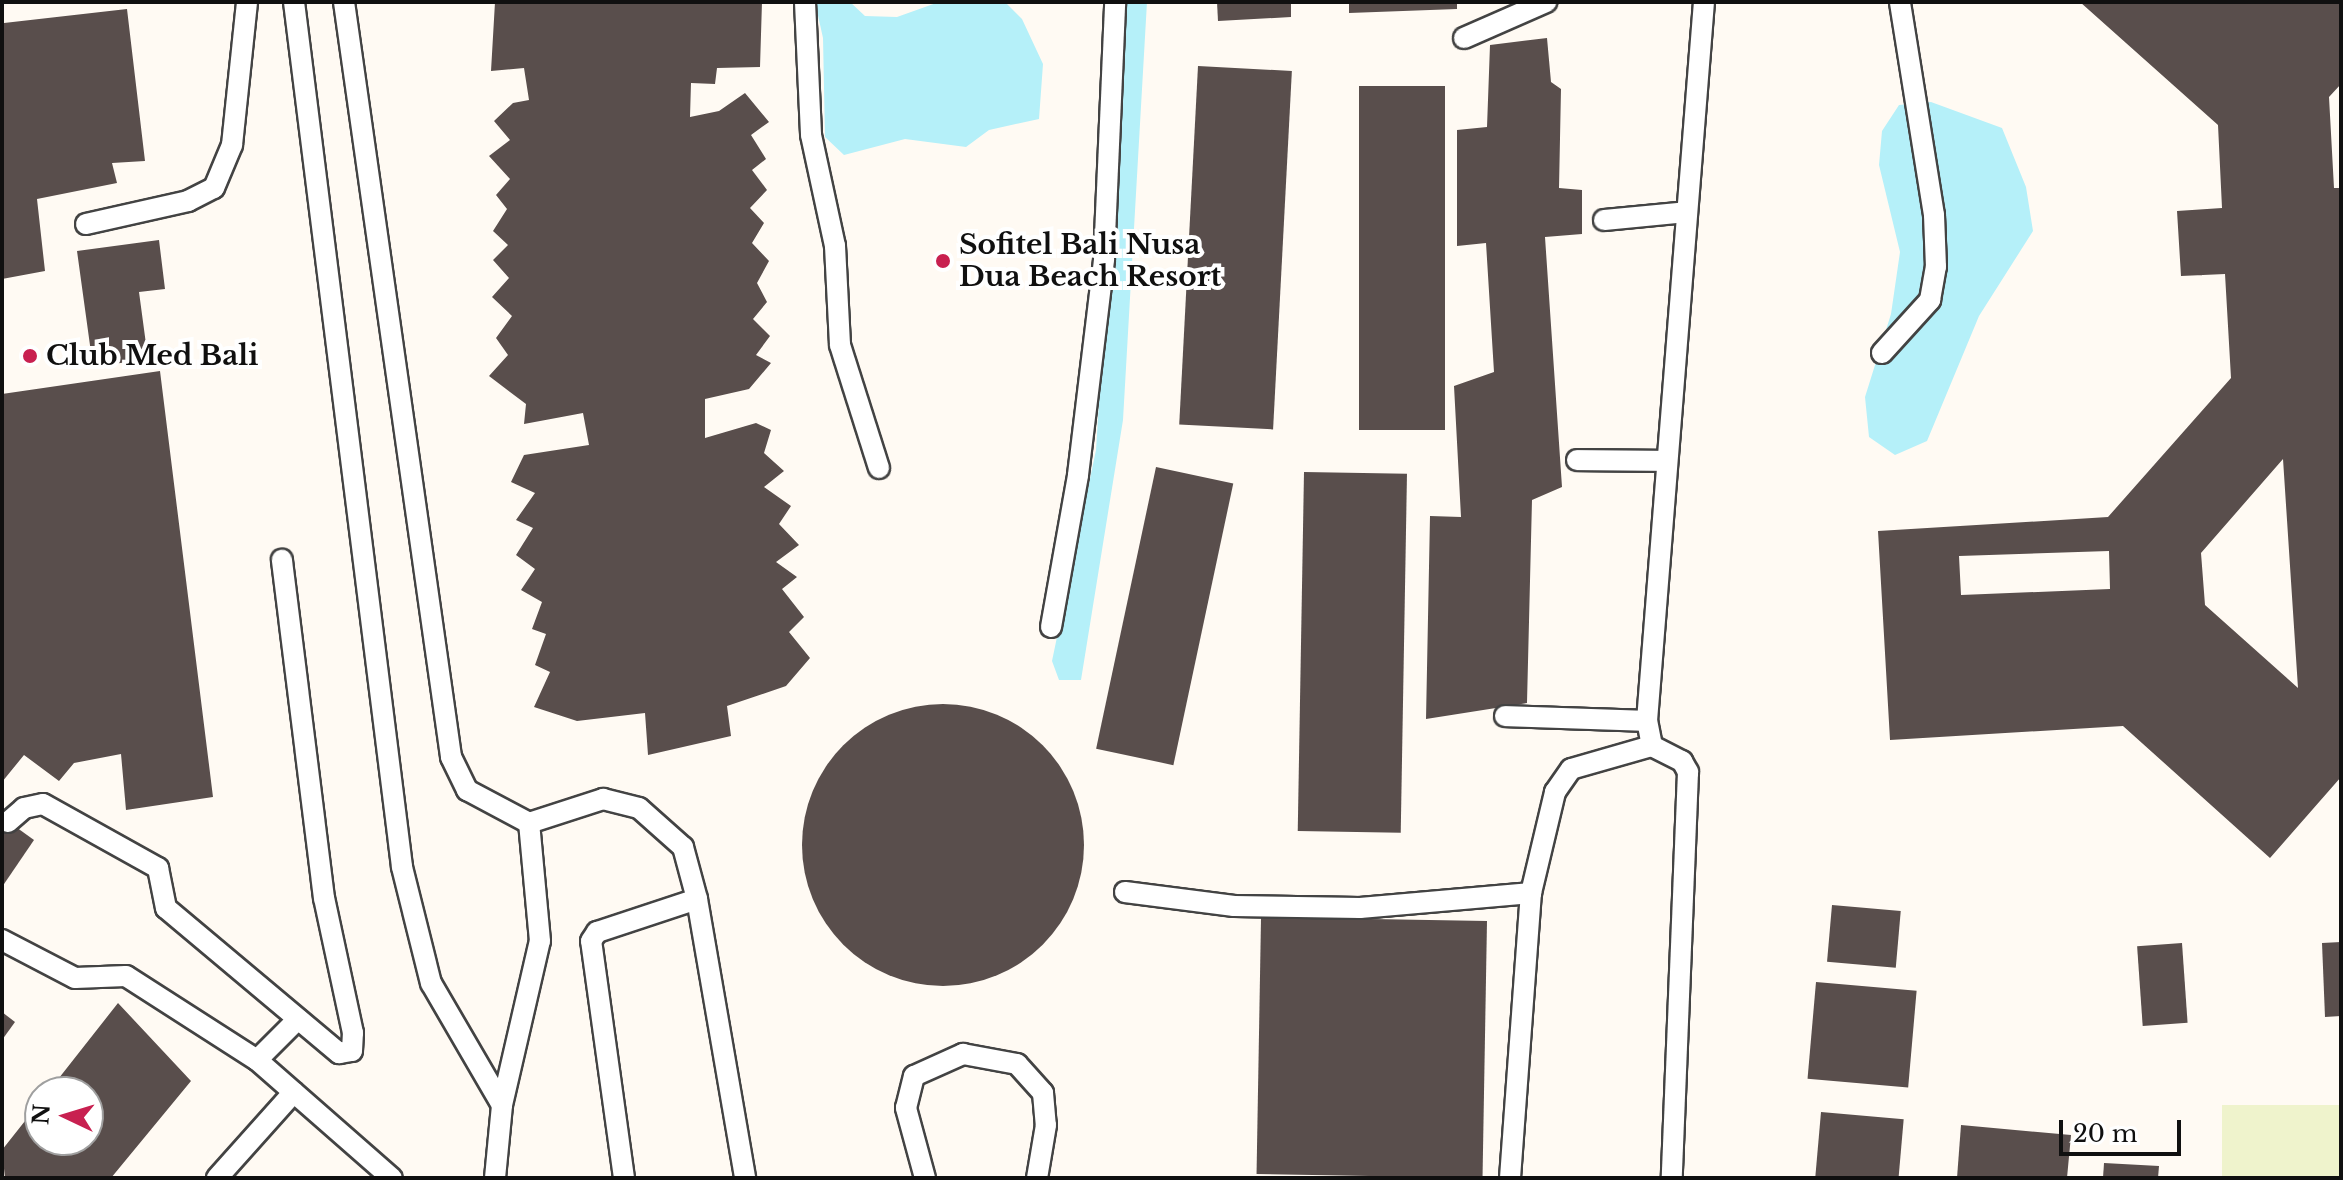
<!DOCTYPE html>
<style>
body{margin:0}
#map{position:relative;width:2343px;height:1180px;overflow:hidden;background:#fffaf3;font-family:"Libre Baskerville",serif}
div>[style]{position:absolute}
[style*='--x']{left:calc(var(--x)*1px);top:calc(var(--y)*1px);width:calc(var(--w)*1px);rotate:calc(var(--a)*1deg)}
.pitch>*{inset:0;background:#eff3cc;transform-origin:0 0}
.water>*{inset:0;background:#b5f0f9}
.building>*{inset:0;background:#594e4c;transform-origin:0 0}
.round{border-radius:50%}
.roads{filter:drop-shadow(2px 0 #434343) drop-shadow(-2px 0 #434343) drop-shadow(0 2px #434343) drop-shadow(0 -2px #434343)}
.lane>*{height:20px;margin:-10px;padding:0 10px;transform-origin:10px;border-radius:10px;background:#fff}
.dots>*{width:22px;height:22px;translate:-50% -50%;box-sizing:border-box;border:4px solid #fff;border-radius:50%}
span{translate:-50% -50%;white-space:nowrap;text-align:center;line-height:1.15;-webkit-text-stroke:8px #fff;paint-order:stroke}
.poi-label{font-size:28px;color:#101010;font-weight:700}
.left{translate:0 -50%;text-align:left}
.frame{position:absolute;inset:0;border:4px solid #101010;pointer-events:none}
.north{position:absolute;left:24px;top:1076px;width:80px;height:80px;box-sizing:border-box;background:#fff;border:2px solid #9f9f9f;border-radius:50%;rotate:274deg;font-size:22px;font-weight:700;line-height:32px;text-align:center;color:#101010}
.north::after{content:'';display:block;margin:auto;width:28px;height:36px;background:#c82050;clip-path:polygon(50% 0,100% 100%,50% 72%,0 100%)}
.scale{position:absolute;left:2059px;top:1120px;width:122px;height:36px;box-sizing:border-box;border:4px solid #101010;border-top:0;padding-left:10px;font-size:24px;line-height:28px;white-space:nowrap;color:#101010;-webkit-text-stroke:6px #fff;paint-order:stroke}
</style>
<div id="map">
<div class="pitch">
<i style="left:2341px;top:1105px;width:73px;height:119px;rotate:90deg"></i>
</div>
<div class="water">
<i style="clip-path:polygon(815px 2px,850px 2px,865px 16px,897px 17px,939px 2px,1005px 2px,1022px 19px,1043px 64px,1039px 119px,989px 130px,966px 147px,905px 139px,844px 155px,825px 137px,823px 38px)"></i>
<i style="clip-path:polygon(1124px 2px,1147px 2px,1123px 420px,1081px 680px,1059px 680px,1052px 661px,1096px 450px)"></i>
<i style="clip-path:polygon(1931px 102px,2002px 128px,2026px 187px,2033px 231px,1979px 316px,1927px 441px,1895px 455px,1869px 437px,1865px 397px,1891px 314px,1900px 252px,1879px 165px,1882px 131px,1899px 105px)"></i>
</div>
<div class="building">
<i style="clip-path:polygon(495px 2px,762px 2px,760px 67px,717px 68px,715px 84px,691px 83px,690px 117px,719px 111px,745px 93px,769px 122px,751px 135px,766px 159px,752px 170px,767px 190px,750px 208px,764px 223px,752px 243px,769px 261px,757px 283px,767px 302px,753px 319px,770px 336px,756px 355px,771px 363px,749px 389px,705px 399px,705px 438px,756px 423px,771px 430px,764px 453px,784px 471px,764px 487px,791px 506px,779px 524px,799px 545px,776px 562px,797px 577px,782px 589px,804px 617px,789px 632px,810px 658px,786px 686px,727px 706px,731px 736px,648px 755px,645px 713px,577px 721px,534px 707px,550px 672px,535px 665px,546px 634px,532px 629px,542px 602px,521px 590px,535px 569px,516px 555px,533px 528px,516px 520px,535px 493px,511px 482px,524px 455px,589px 445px,583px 413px,524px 424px,526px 404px,489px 376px,508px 355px,496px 338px,512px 316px,492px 297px,509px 278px,493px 260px,508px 245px,493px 231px,507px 209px,496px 195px,510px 179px,489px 156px,510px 140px,494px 121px,513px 103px,529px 100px,524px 68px,491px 71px)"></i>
<i style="clip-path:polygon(1217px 2px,1291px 2px,1291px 17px,1218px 21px)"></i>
<i style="clip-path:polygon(1349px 2px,1457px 2px,1457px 9px,1349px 13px)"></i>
<i style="clip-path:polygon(evenodd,2080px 2px,2341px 2px,2341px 84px,2329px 97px,2334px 188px,2341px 188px,2341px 777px,2270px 858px,2123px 726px,1890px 740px,1878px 531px,2108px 517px,2231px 378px,2225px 274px,2181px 276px,2177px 211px,2222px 208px,2218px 125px,2080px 2px,2283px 459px,2298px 688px,2205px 605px,2201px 553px,2283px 459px,2080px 2px,2109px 551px,2110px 589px,1961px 595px,1959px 556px,2109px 551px)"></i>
<i style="clip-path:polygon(127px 9px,145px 161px,112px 163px,117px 183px,37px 199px,45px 271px,2px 279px,4px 23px)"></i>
<i style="clip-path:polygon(1547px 38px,1551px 82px,1561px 89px,1559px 188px,1582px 190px,1582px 234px,1545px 237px,1562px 487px,1532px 500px,1527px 703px,1426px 719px,1430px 516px,1461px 517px,1454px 386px,1494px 372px,1486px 243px,1457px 246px,1457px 130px,1487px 127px,1490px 45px)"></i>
<i style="left:1198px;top:66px;width:94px;height:359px;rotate:3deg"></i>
<i style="left:1359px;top:86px;width:86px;height:344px"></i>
<i style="clip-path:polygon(159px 240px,165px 289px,139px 292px,148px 359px,93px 367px,77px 251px)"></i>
<i style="clip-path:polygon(160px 371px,213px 797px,126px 810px,121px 754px,74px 763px,59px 781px,24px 755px,2px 782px,2px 394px)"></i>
<i style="left:1156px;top:467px;width:79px;height:288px;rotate:12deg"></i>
<i style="left:1304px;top:472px;width:103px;height:359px;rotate:1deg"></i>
<i class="round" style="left:802px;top:704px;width:282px;height:282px"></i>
<i style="clip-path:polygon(2px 817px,34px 840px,2px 887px)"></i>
<i style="left:1832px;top:905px;width:69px;height:57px;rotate:5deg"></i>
<i style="left:1487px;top:921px;width:257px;height:226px;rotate:91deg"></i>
<i style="clip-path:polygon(2341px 942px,2341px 1016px,2325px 1017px,2322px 943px)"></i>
<i style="left:2182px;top:943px;width:80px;height:45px;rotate:86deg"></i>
<i style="left:1816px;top:982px;width:101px;height:97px;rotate:5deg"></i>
<i style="clip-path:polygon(118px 1003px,191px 1081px,111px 1178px,5px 1178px,2px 1150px,40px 1102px,40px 1140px,88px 1140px,88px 1092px,48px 1092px)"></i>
<i style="clip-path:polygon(2px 1012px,15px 1022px,2px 1040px)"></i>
<i style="left:1821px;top:1112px;width:83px;height:66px;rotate:5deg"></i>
<i style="clip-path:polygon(1961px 1125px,2071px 1135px,2067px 1178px,1957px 1178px)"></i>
<i style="clip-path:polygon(2104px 1163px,2159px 1166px,2158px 1178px,2103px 1178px)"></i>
</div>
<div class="roads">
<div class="lane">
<i style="--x:294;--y:2;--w:872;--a:82.88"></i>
<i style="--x:402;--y:867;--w:120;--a:76"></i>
<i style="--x:431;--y:983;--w:141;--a:59.8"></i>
<i style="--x:344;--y:2;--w:763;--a:81.93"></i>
<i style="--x:451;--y:757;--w:37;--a:64"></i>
<i style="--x:467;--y:790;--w:70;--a:28"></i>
<i style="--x:805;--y:2;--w:133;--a:87.4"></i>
<i style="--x:811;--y:135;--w:114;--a:77.8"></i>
<i style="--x:835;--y:246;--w:99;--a:87.1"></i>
<i style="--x:840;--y:345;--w:129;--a:72.4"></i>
<i style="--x:1464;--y:38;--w:90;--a:-23.7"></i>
<i style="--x:1604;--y:220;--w:83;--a:-5.5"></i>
<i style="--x:86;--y:224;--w:105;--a:-12.7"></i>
<i style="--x:188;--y:201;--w:29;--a:-27"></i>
<i style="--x:214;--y:188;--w:47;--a:-67.3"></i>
<i style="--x:232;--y:145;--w:144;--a:-84"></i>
<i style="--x:1882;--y:353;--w:72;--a:-47.8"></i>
<i style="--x:1930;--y:300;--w:34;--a:-80"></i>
<i style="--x:1936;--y:267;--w:52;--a:-92.2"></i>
<i style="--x:1934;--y:215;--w:216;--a:-99.1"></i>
<i style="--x:1577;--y:460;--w:90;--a:0.6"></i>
<i style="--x:1051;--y:627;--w:154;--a:-79.9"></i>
<i style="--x:1078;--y:475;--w:218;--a:-83.1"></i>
<i style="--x:1104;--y:259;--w:257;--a:-87.5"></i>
<i style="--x:1505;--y:716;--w:142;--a:2"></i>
<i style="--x:1647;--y:721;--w:721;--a:-85.47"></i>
<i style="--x:1652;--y:746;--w:34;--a:27"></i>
<i style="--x:1682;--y:761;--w:13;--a:61"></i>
<i style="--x:1688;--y:772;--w:406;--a:92.3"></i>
<i style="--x:8;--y:822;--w:21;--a:-41"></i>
<i style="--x:24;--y:808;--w:19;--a:-12"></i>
<i style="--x:43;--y:804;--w:132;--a:29.1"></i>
<i style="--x:158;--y:868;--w:41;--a:78.7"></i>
<i style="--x:166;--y:908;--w:226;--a:40"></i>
<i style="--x:339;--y:1053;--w:13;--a:-9"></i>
<i style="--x:352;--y:1051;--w:18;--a:-87"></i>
<i style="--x:353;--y:1033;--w:138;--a:-102.1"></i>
<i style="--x:324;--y:898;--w:341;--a:-97.1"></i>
<i style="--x:1125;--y:892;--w:110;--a:7.3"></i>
<i style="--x:1234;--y:906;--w:126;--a:0.9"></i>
<i style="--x:1360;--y:908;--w:172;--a:-5"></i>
<i style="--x:2;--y:940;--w:82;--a:27.5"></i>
<i style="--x:75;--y:978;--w:51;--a:-2.2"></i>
<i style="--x:126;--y:976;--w:156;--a:32.7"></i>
<i style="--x:257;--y:1060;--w:179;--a:41.2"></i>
<i style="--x:257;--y:1060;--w:58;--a:-45"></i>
<i style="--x:217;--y:1178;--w:115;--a:-48.2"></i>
<i style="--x:495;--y:1178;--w:73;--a:-84.5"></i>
<i style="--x:502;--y:1105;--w:168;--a:-77"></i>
<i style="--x:540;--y:941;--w:119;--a:-95.3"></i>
<i style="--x:529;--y:823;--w:78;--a:-18"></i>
<i style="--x:603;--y:799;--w:37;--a:14"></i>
<i style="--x:639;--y:808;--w:59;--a:41.6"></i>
<i style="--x:683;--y:847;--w:54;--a:74.9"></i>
<i style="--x:697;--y:899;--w:283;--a:80.2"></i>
<i style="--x:624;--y:1178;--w:239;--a:-97.9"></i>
<i style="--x:591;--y:941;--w:11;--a:-56"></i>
<i style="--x:597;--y:932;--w:105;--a:-18.3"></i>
<i style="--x:925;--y:1178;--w:73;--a:-105.2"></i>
<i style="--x:906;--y:1108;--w:33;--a:-76"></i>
<i style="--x:914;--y:1076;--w:54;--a:-24.2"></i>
<i style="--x:963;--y:1054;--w:55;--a:10.5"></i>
<i style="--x:1017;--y:1064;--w:39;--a:48"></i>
<i style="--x:1043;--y:1093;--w:32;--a:85"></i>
<i style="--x:1046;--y:1125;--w:54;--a:99.6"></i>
<i style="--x:1510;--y:1178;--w:286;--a:-85.8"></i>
<i style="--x:1531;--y:893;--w:104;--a:-76.6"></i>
<i style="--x:1555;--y:792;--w:28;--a:-55"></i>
<i style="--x:1571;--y:769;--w:84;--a:-15.9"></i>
<i style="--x:1652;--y:746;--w:25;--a:-101"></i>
</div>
</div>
<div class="dots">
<i style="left:943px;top:261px;background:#c82050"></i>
<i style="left:30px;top:356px;background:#c82050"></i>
</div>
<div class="poi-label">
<span class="left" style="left:959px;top:261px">Sofitel Bali Nusa<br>Dua Beach Resort</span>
<span class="left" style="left:46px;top:356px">Club Med Bali</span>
</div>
<div class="frame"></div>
<div class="north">N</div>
<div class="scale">20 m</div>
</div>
